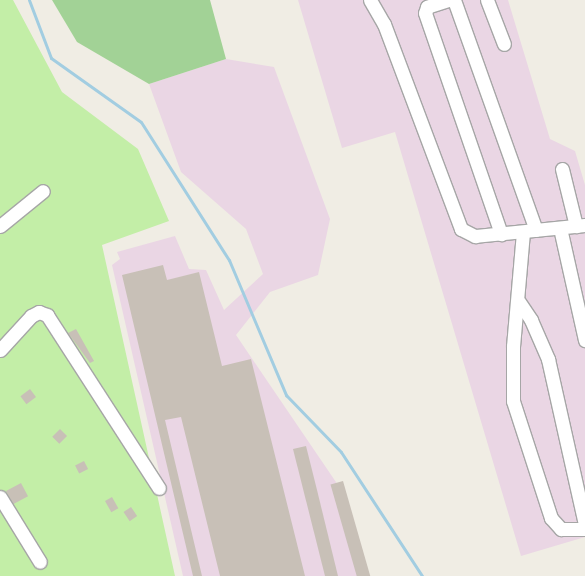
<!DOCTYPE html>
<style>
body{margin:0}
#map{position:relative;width:585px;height:576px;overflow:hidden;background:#f0ede4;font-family:"Fira Sans",sans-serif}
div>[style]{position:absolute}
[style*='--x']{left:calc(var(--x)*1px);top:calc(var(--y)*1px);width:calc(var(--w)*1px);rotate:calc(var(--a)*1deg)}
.industrial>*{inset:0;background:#ead6e4}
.grass>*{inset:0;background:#c3eea7}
.forest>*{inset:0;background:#a2d296}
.stream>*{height:3px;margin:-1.5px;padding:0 1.5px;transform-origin:1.5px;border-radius:1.5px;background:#a2cde1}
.building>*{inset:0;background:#c8c0b7;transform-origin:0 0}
.roads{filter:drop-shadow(1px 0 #a6a6a6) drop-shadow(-1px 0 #a6a6a6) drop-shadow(0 1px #a6a6a6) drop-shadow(0 -1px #a6a6a6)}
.minor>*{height:13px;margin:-6.5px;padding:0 6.5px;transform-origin:6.5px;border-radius:6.5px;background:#fff}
span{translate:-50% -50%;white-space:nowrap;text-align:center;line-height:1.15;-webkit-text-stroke:3px #fff;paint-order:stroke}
</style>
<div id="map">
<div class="industrial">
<i style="clip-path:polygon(298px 0,508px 0,550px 139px,575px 151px,585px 185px,585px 537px,521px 556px,395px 132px,342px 148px)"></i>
<i style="clip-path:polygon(226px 59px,274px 67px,330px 219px,318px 275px,270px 292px,236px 335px,340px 488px,369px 576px,183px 576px,112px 265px,120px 259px,117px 252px,175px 236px,189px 269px,206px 270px,224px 310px,263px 274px,246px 229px,181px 172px,149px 84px)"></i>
</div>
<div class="grass">
<i style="clip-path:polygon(0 0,13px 0,62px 92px,138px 149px,169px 221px,102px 245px,175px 576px,0 576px)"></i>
</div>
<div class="forest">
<i style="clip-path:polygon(52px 0,210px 0,226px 59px,149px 84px,77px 42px)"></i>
</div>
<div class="stream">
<i style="--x:29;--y:0;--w:62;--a:69.2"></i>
<i style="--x:51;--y:58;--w:110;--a:35.4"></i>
<i style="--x:141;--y:122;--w:164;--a:57.5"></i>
<i style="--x:229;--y:260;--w:147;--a:67.1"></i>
<i style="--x:286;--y:395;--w:79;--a:46"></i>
<i style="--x:341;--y:452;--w:148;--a:56.8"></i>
</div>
<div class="building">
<i style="clip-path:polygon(163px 265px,167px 280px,199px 272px,222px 366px,251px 359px,305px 576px,220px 576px,181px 417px,165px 420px,202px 576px,193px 576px,122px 275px)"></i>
<i style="clip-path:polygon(76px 329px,94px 361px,90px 363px,68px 333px)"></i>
<i style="left:30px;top:389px;width:10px;height:12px;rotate:53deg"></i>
<i style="left:60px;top:429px;width:10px;height:11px;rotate:45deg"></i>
<i style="clip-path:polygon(306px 446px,317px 490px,338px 576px,325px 576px,293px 449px)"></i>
<i style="left:84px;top:461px;width:9px;height:10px;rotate:63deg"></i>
<i style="left:343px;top:481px;width:99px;height:13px;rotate:74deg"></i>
<i style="left:21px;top:483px;width:15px;height:17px;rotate:62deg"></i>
<i style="left:112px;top:497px;width:13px;height:8px;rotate:61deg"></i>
<i style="left:131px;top:507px;width:11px;height:9px;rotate:56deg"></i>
</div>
<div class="roads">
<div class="minor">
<i style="--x:370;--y:0;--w:28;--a:60"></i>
<i style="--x:384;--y:24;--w:219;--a:69.4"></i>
<i style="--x:461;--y:229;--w:16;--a:27"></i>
<i style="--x:475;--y:236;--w:111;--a:-5.7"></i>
<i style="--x:448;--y:0;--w:22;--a:162"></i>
<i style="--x:427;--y:7;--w:6;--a:108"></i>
<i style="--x:425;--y:13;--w:234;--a:71"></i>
<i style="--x:454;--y:0;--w:244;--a:70.4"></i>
<i style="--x:487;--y:0;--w:47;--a:68.9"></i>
<i style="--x:562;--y:169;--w:59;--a:76.2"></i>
<i style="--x:0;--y:226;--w:55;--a:-39.1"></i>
<i style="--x:560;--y:228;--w:115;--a:77.4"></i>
<i style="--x:523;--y:232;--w:114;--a:95"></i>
<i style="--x:513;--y:346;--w:55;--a:90"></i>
<i style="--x:513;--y:401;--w:123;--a:72"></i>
<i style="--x:551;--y:518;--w:15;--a:48"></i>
<i style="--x:561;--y:529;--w:24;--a:0"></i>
<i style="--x:519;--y:302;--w:22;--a:56"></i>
<i style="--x:531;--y:320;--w:43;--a:66.4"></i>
<i style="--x:548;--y:359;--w:169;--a:77.4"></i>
<i style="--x:0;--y:350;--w:46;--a:-47.6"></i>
<i style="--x:31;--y:316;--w:9;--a:-27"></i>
<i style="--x:39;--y:312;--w:9;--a:21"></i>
<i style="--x:47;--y:315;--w:206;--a:57.1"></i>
<i style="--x:0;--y:497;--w:76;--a:58.4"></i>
</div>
</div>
</div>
